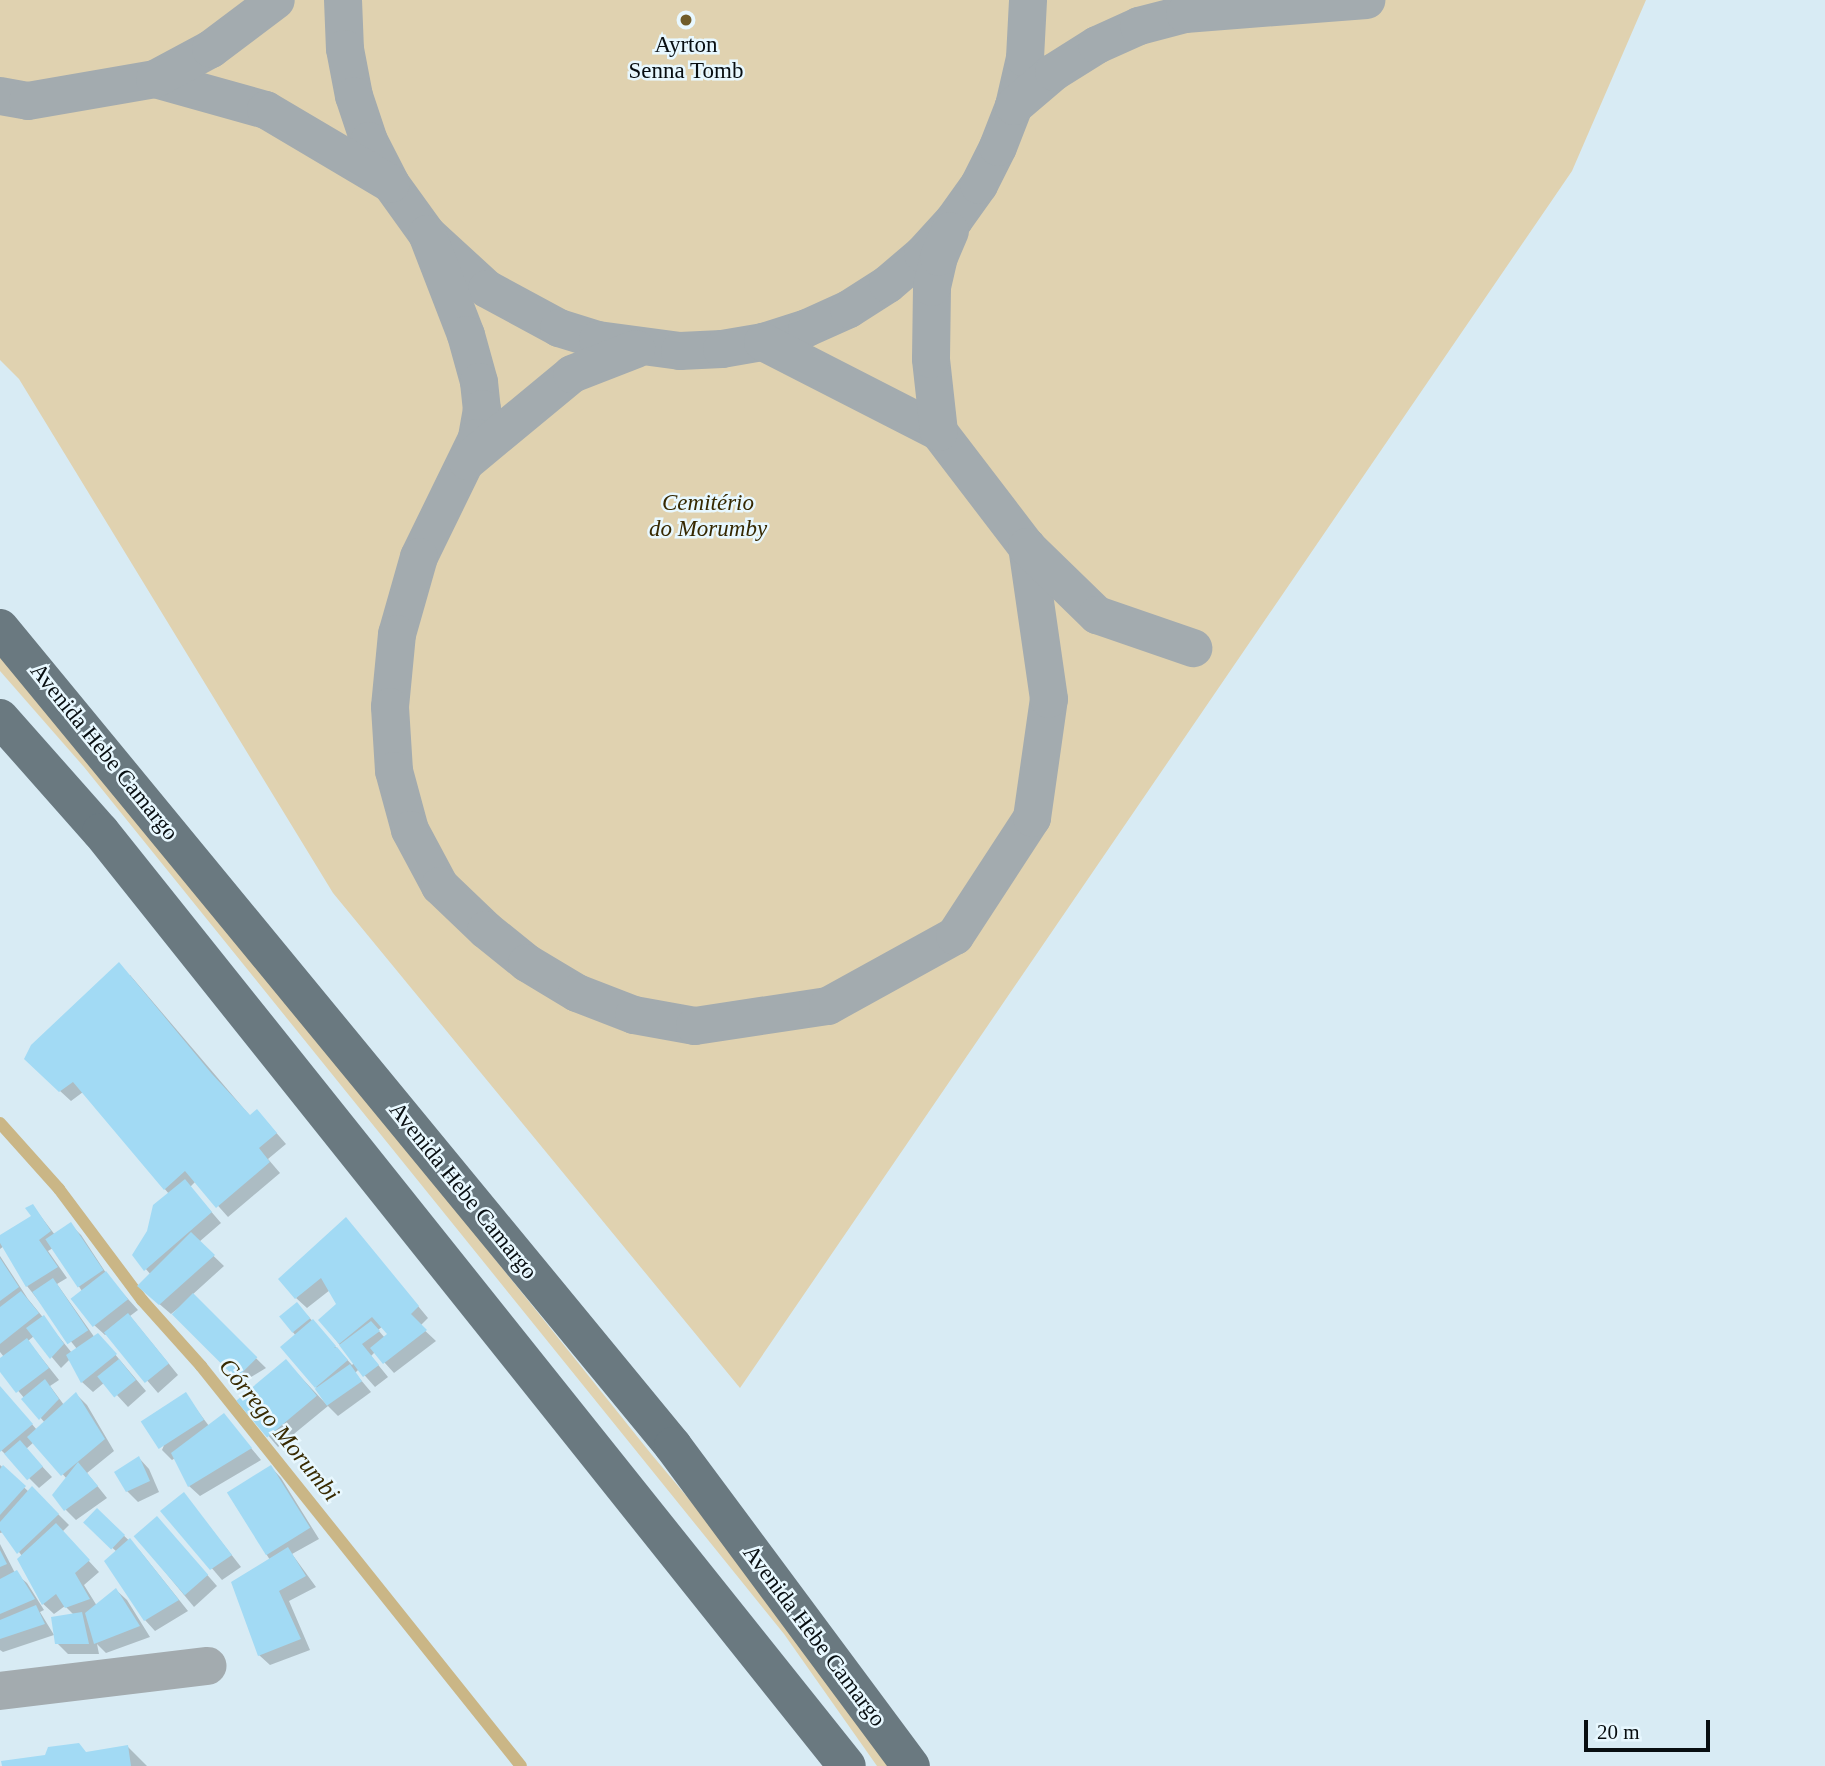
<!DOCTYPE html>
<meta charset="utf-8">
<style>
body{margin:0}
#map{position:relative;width:1825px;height:1766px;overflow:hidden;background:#d8ebf4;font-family:"Times New Roman",serif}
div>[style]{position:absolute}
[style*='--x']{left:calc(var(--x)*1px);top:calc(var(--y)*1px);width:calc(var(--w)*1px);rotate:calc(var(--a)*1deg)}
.green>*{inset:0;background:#e0d2b0}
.shadow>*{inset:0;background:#0003}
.stream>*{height:12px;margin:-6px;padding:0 6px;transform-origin:6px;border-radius:6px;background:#cab686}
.building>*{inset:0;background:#a2daf4;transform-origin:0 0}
.minor>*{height:38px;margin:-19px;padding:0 19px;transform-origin:19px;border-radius:19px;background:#a3abaf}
.major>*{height:38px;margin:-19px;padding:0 19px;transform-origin:19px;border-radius:19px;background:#6a7980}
.dots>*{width:19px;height:19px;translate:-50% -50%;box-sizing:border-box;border:4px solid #e8f8ff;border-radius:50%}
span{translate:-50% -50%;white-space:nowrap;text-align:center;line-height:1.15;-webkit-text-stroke:5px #e8f8ff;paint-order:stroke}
.poi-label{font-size:23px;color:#080e11}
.park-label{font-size:23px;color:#362800;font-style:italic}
.street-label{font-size:23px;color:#080e11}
.water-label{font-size:24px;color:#382a01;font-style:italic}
.scale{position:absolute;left:1584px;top:1720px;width:126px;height:32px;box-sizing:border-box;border:4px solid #080e11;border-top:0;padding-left:9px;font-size:21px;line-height:24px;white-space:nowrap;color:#080e11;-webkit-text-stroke:5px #e8f8ff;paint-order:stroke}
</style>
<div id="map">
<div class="green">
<i style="clip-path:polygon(0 0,1646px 0,1572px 171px,740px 1388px,333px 893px,19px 379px,0 360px)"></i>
<i style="clip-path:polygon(0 656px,297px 1012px,652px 1455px,746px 1567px,893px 1766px,877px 1766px,784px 1634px,84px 767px,0 671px)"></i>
</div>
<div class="shadow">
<i style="clip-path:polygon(130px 975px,251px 1117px,267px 1122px,286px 1144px,268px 1159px,280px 1173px,228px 1217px,196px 1181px,190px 1187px,221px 1223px,199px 1242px,224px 1266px,192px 1295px,266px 1368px,243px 1382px,177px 1317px,190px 1299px,171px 1314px,150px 1296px,151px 1275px,134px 1255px,169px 1194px,83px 1092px,71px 1101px,37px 1070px)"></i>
<i style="clip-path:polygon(33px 1206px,55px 1235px,70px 1224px,81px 1235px,110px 1279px,138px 1310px,130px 1316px,178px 1375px,158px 1393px,107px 1334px,105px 1335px,94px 1325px,82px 1291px,53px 1248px,48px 1251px,67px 1278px,57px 1284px,95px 1338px,108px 1346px,146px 1391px,128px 1407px,105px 1382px,93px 1392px,82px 1382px,70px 1359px,61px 1368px,34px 1336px,28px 1341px,59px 1380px,50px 1386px,64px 1405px,76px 1394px,87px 1405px,114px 1451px,87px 1473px,107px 1498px,76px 1520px,66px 1510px,67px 1479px,34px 1442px,26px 1449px,52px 1477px,39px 1488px,0 1449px,0 1387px,37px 1430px,45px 1423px,0 1369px,0 1360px,4px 1357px,0 1352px,0 1256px,28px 1299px,72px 1353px,77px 1349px,27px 1286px,4px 1246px,0 1249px,0 1237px,34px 1217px)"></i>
<i style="clip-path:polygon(evenodd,346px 1219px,428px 1318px,420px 1326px,436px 1341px,394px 1373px,375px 1352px,371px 1356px,388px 1377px,375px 1387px,359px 1369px,355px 1373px,371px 1392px,338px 1416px,328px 1406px,278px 1447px,239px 1401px,296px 1372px,328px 1406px,316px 1387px,296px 1336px,281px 1317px,307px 1315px,352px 1365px,354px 1363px,320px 1320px,338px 1304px,330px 1290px,307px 1308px,296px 1298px,346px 1219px,383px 1326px,390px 1334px,385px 1338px,378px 1330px,383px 1326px)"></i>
<i style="clip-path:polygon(185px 1394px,209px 1426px,224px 1415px,261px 1460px,200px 1496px,189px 1486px,175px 1458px,172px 1460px,162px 1450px)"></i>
<i style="clip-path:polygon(139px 1458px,149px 1469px,159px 1492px,138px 1502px,127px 1491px)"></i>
<i style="clip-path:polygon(0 1465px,29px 1492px,32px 1488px,69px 1525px,62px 1532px,99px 1572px,84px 1585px,97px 1606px,116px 1590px,127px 1600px,150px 1637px,106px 1653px,97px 1644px,99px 1654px,68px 1654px,57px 1643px,74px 1615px,65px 1606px,54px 1614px,40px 1601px,22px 1556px,4px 1532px,0 1533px)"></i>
<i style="clip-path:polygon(271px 1467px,281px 1478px,319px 1539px,292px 1554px,316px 1587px,289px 1601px,310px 1650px,270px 1665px,259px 1655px,270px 1560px,230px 1496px)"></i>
<i style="clip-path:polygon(184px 1494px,241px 1567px,222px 1580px,163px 1511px)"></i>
<i style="clip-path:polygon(97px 1510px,140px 1551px,188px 1611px,155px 1631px,145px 1620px,117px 1552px,96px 1533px)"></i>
<i style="clip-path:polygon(167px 1529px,217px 1586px,194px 1607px,137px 1538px)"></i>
<i style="clip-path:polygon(0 1544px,15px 1573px,27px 1583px,44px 1610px,40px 1612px,54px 1635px,3px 1652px,0 1650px)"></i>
<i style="clip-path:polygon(128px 1747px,147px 1766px,3px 1766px,87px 1753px)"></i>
</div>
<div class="stream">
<i style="--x:0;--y:1123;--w:89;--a:48.2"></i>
<i style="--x:59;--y:1189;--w:139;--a:53.2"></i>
<i style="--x:142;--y:1300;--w:89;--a:48.2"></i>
<i style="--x:201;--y:1366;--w:512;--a:51.34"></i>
</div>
<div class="building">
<i style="clip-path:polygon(119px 962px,212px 1074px,250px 1115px,257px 1109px,277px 1133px,259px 1148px,270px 1162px,216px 1208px,185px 1171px,164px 1190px,73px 1082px,59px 1092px,24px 1059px,31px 1045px)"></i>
<i style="clip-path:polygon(185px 1179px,212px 1212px,144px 1271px,132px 1255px,147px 1231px,153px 1205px)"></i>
<i style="clip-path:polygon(33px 1204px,51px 1231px,39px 1240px,58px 1267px,26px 1287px,0 1243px,0 1235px,31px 1216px,25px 1208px)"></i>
<i style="clip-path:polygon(346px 1217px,419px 1306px,411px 1314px,427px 1330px,383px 1364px,370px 1348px,387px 1334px,372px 1317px,339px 1344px,318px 1320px,336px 1304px,321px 1278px,295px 1299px,278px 1279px)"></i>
<i style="left:71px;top:1222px;width:58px;height:31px;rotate:56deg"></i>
<i style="clip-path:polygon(191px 1232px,215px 1255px,159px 1305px,137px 1286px)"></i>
<i style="clip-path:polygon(0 1258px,19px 1287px,0 1301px)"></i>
<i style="left:106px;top:1271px;width:36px;height:45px;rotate:52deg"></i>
<i style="left:53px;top:1278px;width:63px;height:25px;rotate:56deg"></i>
<i style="clip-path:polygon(21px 1291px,39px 1313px,0 1344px,0 1307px)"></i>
<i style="left:193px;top:1293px;width:91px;height:30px;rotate:45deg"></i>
<i style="left:297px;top:1302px;width:21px;height:23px;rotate:51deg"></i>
<i style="left:128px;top:1313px;width:65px;height:31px;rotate:51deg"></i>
<i style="clip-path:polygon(44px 1315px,64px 1344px,50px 1359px,26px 1328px)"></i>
<i style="clip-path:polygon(313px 1319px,336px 1346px,334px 1348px,337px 1347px,348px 1360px,315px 1388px,280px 1347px)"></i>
<i style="clip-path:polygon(371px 1321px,380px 1331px,362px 1344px,379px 1365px,363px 1377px,339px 1345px)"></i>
<i style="clip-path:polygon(98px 1333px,117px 1354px,81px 1383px,66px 1355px)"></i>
<i style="clip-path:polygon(27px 1338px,49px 1368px,16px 1393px,0 1372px,0 1358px)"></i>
<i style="left:119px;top:1359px;width:27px;height:28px;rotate:51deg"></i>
<i style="left:286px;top:1359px;width:48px;height:65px;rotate:50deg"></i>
<i style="left:350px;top:1364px;width:21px;height:43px;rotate:55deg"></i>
<i style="clip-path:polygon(45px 1379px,59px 1399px,39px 1420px,21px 1399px)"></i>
<i style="clip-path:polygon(0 1386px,33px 1424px,0 1452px)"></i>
<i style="clip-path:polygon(76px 1392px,105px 1439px,61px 1476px,27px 1437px)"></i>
<i style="left:186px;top:1392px;width:33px;height:54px;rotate:57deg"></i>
<i style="clip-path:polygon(224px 1413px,252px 1448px,188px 1487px,171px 1453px)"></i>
<i style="left:20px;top:1440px;width:35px;height:21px;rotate:49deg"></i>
<i style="clip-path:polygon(139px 1456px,150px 1481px,126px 1492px,114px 1472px)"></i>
<i style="clip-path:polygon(78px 1462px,98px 1486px,64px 1511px,52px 1495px)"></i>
<i style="clip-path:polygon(3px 1465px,26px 1486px,0 1515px,0 1469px)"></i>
<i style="left:271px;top:1465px;width:74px;height:52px;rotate:58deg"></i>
<i style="clip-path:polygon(32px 1486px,59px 1514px,17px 1554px,0 1530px,0 1522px)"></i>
<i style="clip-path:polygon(184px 1492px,232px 1555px,210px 1570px,160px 1511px)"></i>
<i style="left:97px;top:1508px;width:39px;height:20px;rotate:44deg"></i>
<i style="left:157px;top:1516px;width:78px;height:31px;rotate:49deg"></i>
<i style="clip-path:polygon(56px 1523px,90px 1560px,75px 1573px,90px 1599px,65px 1608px,56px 1594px,42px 1605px,17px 1559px)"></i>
<i style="clip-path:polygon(130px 1538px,179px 1600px,144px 1621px,104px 1561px)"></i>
<i style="clip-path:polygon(288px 1547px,306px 1576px,279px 1591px,301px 1639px,258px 1656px,231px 1582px)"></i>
<i style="clip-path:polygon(0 1550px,7px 1564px,0 1567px)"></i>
<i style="clip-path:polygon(17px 1570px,35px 1599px,0 1614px,0 1579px)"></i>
<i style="clip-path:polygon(116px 1588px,140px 1626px,94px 1644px,85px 1613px)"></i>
<i style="clip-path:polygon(36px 1605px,45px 1624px,0 1639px,0 1620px)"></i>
<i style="clip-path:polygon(82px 1612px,89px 1644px,55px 1644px,51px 1617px)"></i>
<i style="clip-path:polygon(79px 1743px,86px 1752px,128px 1745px,131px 1766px,2px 1766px,1px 1761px,45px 1755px,48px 1747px)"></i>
</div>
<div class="minor">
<i style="--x:343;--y:0;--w:49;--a:87.7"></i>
<i style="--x:345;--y:49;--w:48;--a:79.2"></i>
<i style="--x:354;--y:96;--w:47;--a:71.6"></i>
<i style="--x:369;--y:141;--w:48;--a:62.9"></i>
<i style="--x:391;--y:184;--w:62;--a:54.2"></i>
<i style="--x:427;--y:234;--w:81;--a:42.5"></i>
<i style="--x:487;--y:289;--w:82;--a:28.4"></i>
<i style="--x:559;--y:328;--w:41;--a:17.1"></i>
<i style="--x:598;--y:340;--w:83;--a:7.6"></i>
<i style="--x:680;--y:351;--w:42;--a:-2.7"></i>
<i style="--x:722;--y:349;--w:42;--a:-9.7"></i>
<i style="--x:763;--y:342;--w:46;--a:-17.7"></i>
<i style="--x:807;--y:328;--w:46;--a:-24.3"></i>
<i style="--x:849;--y:309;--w:46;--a:-32.7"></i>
<i style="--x:888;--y:284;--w:46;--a:-40.6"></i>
<i style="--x:923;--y:254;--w:46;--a:-47.6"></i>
<i style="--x:954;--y:220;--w:43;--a:-54.5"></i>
<i style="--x:979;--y:185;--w:42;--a:-63.4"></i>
<i style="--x:998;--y:147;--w:44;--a:-68.7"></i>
<i style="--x:1014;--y:106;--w:49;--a:-77.1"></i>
<i style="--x:1025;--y:58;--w:58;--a:-87"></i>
<i style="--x:155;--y:79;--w:115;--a:15.6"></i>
<i style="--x:266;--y:110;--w:145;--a:30.6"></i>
<i style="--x:0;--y:96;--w:28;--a:10"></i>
<i style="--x:28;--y:101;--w:129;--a:-9.8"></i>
<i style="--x:155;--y:79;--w:64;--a:-28.2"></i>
<i style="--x:211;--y:49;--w:81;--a:-37"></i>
<i style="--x:1014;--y:106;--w:52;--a:-40.4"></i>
<i style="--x:1054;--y:72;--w:51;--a:-32.1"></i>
<i style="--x:1097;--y:45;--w:46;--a:-24.3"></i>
<i style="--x:1139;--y:26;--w:48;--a:-14.6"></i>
<i style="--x:1185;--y:14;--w:182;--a:-4.4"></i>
<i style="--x:427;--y:234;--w:108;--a:68.9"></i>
<i style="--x:466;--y:335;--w:49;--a:74.5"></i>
<i style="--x:479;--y:382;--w:27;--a:84"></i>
<i style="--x:482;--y:409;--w:29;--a:100"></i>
<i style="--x:477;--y:438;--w:132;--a:116"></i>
<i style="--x:419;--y:557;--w:80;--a:105.9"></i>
<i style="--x:397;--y:634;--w:73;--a:95.5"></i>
<i style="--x:390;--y:707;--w:64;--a:86.4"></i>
<i style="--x:394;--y:771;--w:61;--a:74.8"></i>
<i style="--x:410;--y:830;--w:64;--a:61.8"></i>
<i style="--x:440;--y:886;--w:64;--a:43.7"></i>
<i style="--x:486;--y:930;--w:53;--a:38.8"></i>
<i style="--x:527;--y:963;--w:58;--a:31"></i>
<i style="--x:577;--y:993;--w:61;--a:21.1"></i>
<i style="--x:634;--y:1015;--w:62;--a:10.2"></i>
<i style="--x:695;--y:1026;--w:134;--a:-8.6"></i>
<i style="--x:828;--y:1006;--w:145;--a:-28.9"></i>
<i style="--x:955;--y:936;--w:141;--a:-56.9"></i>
<i style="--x:1032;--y:818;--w:120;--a:-81.9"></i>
<i style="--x:1049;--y:699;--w:154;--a:-98.2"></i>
<i style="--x:763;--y:342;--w:198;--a:27.1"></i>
<i style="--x:939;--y:432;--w:145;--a:52.6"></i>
<i style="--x:1027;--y:547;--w:98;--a:44.2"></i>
<i style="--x:1097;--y:615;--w:102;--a:19"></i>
<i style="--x:939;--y:432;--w:73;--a:-96.3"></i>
<i style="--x:931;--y:359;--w:72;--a:-89.2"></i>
<i style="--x:932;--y:287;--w:31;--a:-77"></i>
<i style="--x:939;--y:257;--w:28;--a:-67"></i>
<i style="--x:467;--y:461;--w:136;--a:-39.6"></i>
<i style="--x:572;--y:374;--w:69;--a:-21.3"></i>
<i style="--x:0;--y:1691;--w:209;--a:-6.9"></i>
</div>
<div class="major">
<i style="--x:0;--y:628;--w:1059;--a:50.55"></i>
<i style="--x:673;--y:1446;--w:399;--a:53.4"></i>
<i style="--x:0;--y:718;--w:152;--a:48.5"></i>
<i style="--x:101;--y:832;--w:1195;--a:51.39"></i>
</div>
<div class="dots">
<i style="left:686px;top:20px;background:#6f5c2a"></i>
</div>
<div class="poi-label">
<span style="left:686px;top:58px">Ayrton<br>Senna Tomb</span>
</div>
<div class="park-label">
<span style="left:708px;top:516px">Cemitério<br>do Morumby</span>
</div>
<div class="street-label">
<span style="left:104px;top:752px;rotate:51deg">Avenida Hebe Camargo</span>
<span style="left:463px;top:1191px;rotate:51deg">Avenida Hebe Camargo</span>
<span style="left:814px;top:1636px;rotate:53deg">Avenida Hebe Camargo</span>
</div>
<div class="water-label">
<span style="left:279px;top:1430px;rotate:51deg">Córrego Morumbi</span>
</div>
<div class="scale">20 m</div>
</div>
